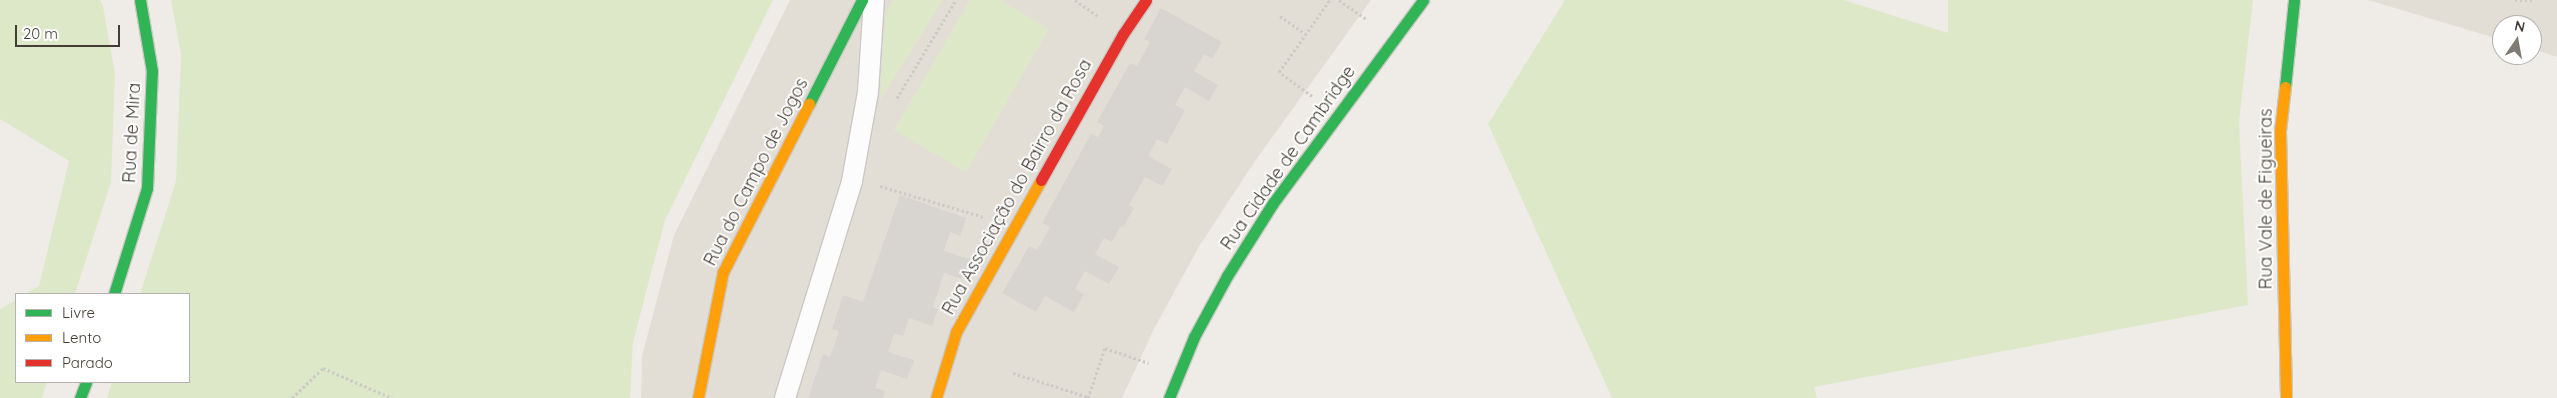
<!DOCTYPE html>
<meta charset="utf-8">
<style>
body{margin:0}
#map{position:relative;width:2557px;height:398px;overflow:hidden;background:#efece8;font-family:Quicksand,sans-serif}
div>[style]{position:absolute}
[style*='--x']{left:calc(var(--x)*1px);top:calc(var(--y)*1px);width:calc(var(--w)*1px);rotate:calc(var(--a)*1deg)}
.residential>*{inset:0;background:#e3ded5}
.green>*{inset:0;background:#dde8c9}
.building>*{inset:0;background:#d8d5d1}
.path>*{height:3px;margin-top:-1.5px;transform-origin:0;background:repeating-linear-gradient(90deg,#cdcac7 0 2.5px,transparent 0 5px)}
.roads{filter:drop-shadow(1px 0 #cbc8c4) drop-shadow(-1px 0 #cbc8c4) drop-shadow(0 1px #cbc8c4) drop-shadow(0 -1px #cbc8c4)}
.lane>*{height:20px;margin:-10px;padding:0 10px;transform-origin:10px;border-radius:10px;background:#fdfcfc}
.fast>*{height:11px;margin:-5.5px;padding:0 5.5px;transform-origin:5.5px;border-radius:5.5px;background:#30b455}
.slow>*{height:11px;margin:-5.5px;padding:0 5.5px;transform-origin:5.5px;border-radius:5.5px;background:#ff9f0a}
.jam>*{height:11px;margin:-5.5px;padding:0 5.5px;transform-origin:5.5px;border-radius:5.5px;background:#e5322d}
span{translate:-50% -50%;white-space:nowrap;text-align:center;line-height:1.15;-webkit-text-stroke:4px #fff;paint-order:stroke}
.street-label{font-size:18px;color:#443d35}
.legend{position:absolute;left:15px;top:293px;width:175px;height:90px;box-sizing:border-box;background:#fff;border:1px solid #b4b1ae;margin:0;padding:6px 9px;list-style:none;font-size:15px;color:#443d35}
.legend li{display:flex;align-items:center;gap:10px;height:25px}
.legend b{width:25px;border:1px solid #b4b1ae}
.north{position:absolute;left:2492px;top:15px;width:50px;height:50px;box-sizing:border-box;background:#fff;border:1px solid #b4b1ae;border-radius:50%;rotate:12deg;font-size:14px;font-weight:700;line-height:20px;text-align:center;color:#443d35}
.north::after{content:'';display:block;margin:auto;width:18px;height:22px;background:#807a74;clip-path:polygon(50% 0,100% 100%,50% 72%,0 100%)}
.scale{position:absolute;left:15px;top:25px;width:105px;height:22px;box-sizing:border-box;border:2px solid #443d35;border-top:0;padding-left:6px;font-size:15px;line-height:18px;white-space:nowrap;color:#443d35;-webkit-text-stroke:4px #fff;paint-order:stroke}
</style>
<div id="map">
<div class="residential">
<i style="clip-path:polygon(790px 0,1371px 0,1253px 164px,1200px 245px,1155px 327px,1122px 398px,641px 398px,642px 356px,674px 235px)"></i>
<i style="clip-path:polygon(2368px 0,2557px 0,2557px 57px,2532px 49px,2532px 25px,2502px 25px,2502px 40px)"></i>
</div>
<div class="green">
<i style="clip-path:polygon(0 0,100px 0,103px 6px,115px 74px,111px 182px,75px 294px,25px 294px,39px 286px,69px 161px,0 119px)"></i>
<i style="clip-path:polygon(171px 0,773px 0,665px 220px,633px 342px,630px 398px,107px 398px,112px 382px,189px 382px,189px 294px,140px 294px,176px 181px,181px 55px)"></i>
<i style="clip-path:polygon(893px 0,943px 0,880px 100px,886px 13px)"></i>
<i style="clip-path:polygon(970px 0,1000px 0,1049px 29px,966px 172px,894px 130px)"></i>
<i style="clip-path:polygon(1565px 0,1844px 0,1948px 33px,1948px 0,2253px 0,2239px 122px,2248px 305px,1814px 387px,1817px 398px,1612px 398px,1488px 124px)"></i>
<i style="clip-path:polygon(16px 300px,16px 382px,47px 382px,42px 398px,0 398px,0 309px)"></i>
</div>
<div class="building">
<i style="clip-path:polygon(1161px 8px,1222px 42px,1212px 59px,1204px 54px,1194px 71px,1218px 85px,1209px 101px,1185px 87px,1175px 105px,1185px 110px,1167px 144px,1157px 139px,1148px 156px,1172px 169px,1167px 178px,1162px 186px,1145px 177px,1129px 205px,1134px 208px,1123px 227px,1121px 226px,1112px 242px,1104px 238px,1095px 254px,1119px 267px,1109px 284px,1085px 271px,1075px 289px,1084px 294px,1074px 312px,1045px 296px,1036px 312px,1002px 293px,1029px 246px,1037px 250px,1050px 227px,1042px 223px,1091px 134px,1098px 137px,1104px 126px,1097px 122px,1130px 63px,1137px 66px,1150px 42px,1144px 39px)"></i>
<i style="clip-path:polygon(900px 195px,966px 218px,960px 236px,950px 232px,944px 251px,970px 259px,962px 279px,944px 273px,933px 307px,938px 309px,932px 326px,909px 318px,903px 336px,894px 334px,888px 352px,914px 360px,907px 379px,881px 370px,875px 388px,885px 391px,883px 398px,808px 398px,823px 354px,830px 357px,839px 331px,832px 329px,843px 295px,863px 302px)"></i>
</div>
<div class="path">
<i style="--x:1075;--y:0;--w:28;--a:35"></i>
<i style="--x:1339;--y:0;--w:35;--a:35"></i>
<i style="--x:2515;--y:0;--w:20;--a:0"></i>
<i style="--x:1280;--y:16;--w:32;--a:35"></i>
<i style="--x:1312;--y:96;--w:41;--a:-144"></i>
<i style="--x:1279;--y:72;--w:88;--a:-54.7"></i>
<i style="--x:897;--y:98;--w:114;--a:-59"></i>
<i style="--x:880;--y:186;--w:109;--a:16.6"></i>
<i style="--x:1013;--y:373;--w:79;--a:17.7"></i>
<i style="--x:292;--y:398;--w:43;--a:-44.1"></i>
<i style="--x:323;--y:368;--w:75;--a:23.5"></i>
<i style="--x:1088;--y:398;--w:53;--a:-71.2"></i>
<i style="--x:1105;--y:348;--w:46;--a:18.8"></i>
</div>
<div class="roads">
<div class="lane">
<i style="--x:785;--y:398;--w:227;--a:-72.8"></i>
<i style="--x:852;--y:181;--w:90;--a:-79.8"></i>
<i style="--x:868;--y:92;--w:92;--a:-86.3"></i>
</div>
<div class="fast">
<i style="--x:2285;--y:87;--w:87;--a:-84.1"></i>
<i style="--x:809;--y:104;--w:117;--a:-63"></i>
<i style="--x:114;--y:294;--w:111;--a:-72.7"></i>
<i style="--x:147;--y:188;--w:117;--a:-87.6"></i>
<i style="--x:152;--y:71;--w:72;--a:-99.6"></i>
<i style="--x:80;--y:398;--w:17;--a:-69"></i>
<i style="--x:1169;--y:398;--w:66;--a:-67.7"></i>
<i style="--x:1194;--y:337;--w:69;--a:-61.6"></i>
<i style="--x:1227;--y:276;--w:86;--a:-57.8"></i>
<i style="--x:1273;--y:203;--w:252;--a:-53.5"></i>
</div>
<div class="slow">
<i style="--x:2285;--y:87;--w:44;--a:96.5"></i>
<i style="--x:2280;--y:131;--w:267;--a:88.7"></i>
<i style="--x:698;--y:398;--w:128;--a:-78.8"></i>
<i style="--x:723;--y:272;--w:189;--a:-62.9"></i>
<i style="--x:936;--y:398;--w:69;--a:-73.1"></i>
<i style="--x:956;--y:332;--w:174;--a:-60.8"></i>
</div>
<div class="jam">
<i style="--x:1041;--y:180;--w:167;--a:-60.7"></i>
<i style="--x:1123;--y:34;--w:41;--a:-55.9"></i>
</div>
</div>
<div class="street-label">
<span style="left:132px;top:133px;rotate:-87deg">Rua de Mira</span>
<span style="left:1288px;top:158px;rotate:-55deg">Rua Cidade de Cambridge</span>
<span style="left:756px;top:172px;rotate:-63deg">Rua do Campo de Jogos</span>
<span style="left:1017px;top:187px;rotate:-61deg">Rua Associação do Bairro da Rosa</span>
<span style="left:2266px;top:199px;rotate:-90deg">Rua Vale de Figueiras</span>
</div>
<ul class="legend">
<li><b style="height:6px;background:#30b455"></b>Livre</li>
<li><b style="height:6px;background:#ff9f0a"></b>Lento</li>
<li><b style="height:6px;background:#e5322d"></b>Parado</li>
</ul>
<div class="north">N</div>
<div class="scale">20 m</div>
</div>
